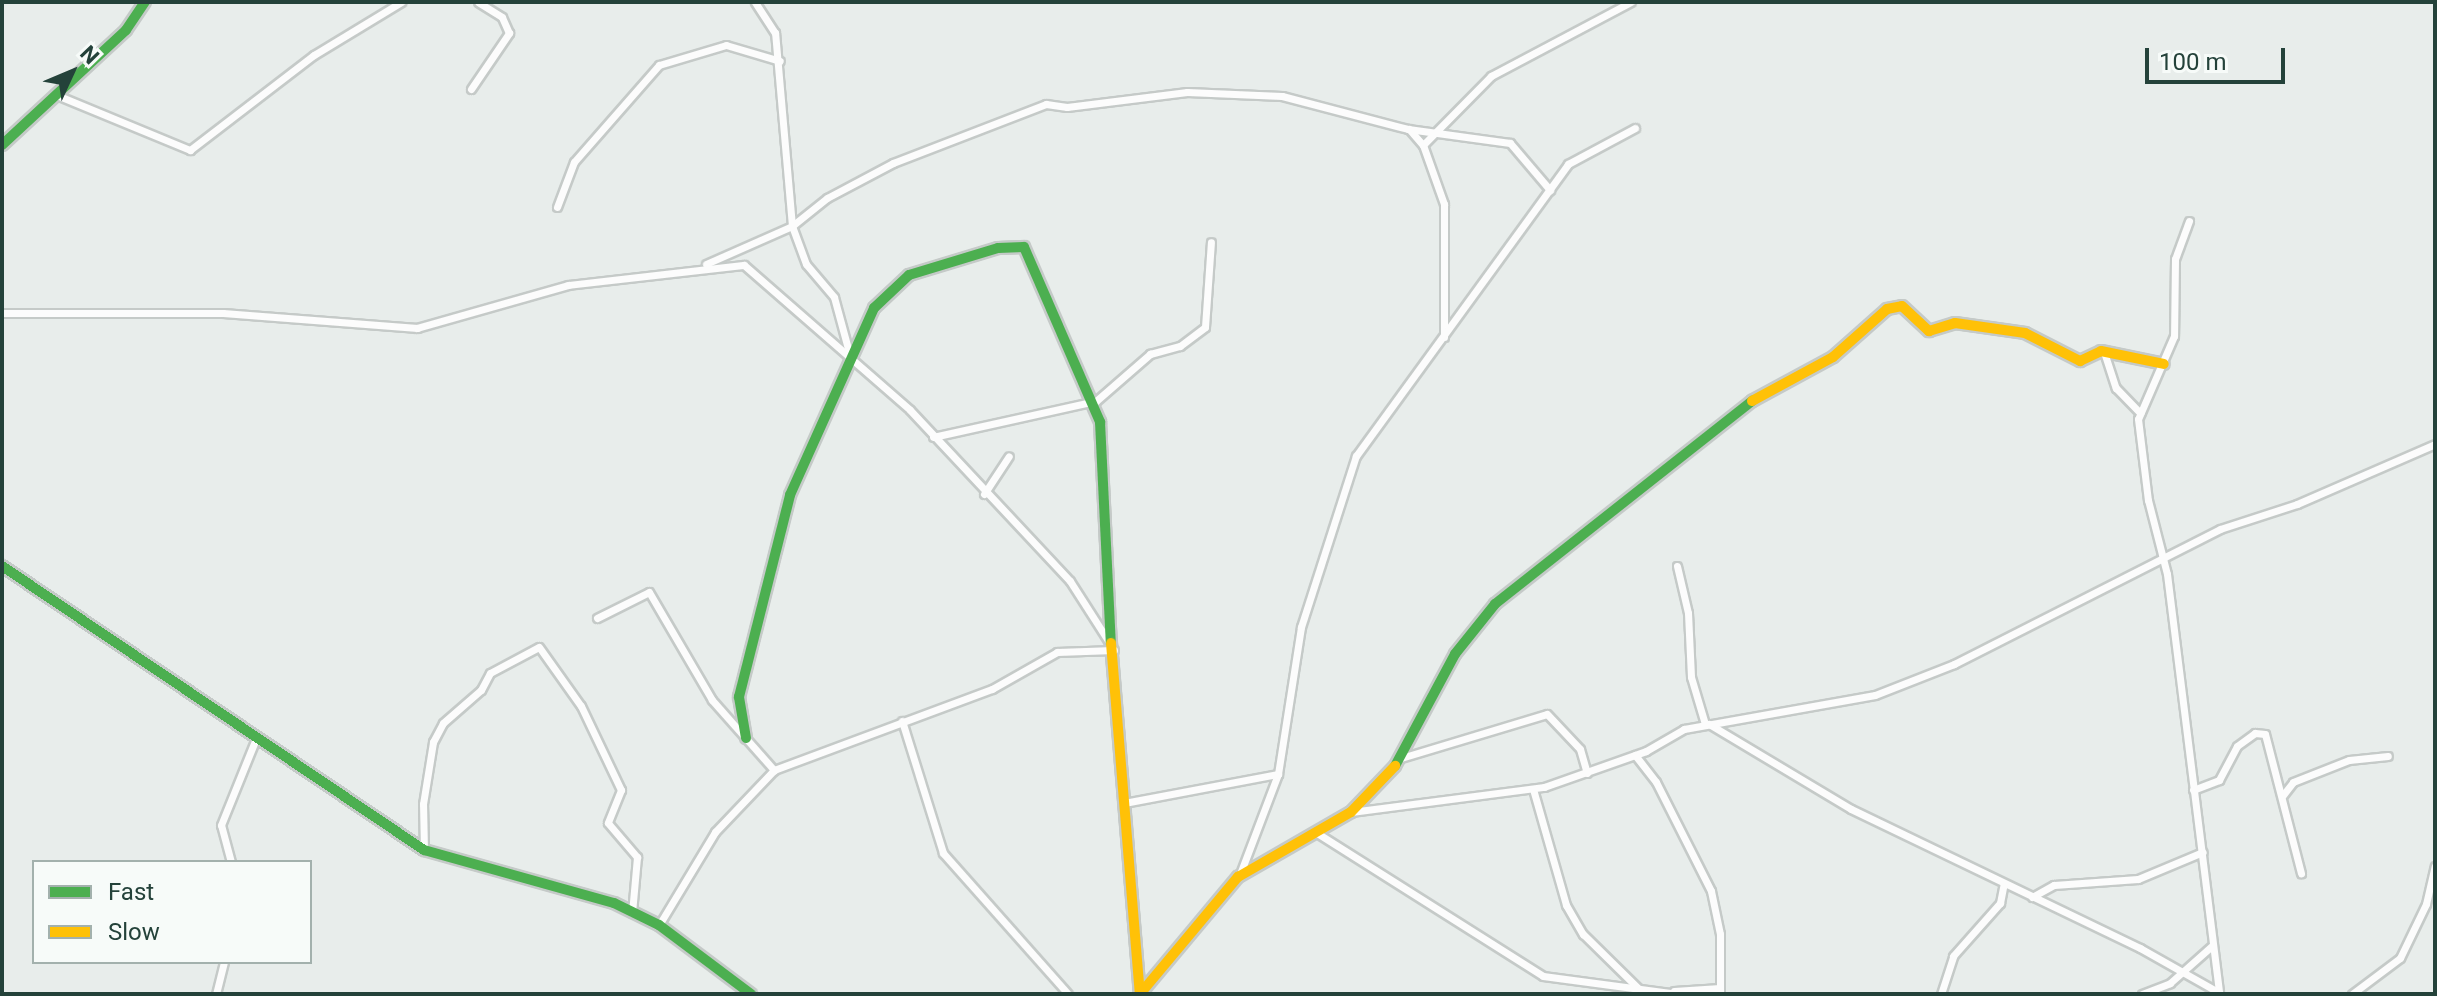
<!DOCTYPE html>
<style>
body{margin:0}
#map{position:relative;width:2437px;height:996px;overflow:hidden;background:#e8edeb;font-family:Roboto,sans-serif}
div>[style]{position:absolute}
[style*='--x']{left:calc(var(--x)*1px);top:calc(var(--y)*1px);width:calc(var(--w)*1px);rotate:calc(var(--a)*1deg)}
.roads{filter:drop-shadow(2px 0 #c5cac8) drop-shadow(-2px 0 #c5cac8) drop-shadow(0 2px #c5cac8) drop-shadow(0 -2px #c5cac8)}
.street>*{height:7px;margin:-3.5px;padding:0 3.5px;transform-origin:3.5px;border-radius:3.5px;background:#fcfcfc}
.fast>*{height:10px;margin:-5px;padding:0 5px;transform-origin:5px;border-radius:5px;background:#4caf50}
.slow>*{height:10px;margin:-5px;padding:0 5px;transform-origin:5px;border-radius:5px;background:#ffc107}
span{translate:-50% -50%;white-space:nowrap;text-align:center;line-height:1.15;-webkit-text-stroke:7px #f7fbf9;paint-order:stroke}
.frame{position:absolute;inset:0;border:4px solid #24423a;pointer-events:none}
.legend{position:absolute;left:32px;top:860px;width:280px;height:104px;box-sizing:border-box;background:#f7fbf9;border:2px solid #a3b1ad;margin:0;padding:10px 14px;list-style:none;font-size:24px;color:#24423a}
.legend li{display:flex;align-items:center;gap:16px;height:40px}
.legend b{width:40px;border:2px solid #a3b1ad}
.north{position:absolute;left:32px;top:32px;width:80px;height:80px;-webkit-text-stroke:6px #f7fbf9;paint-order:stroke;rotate:46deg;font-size:22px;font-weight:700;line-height:32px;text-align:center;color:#24423a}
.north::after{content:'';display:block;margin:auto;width:28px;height:36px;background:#24423a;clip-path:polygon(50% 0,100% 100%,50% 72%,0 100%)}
.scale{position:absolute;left:2145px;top:48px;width:140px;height:36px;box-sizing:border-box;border:4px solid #24423a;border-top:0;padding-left:10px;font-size:24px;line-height:28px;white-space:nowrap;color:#24423a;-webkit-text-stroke:6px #f7fbf9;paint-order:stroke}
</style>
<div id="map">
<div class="roads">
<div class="street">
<i style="--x:471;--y:89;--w:68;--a:-55.8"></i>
<i style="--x:509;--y:33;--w:17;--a:-114"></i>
<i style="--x:502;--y:17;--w:28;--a:-148"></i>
<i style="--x:59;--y:96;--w:142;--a:22.4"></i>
<i style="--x:190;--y:150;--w:156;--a:-37.5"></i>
<i style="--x:314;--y:55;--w:102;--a:-31.3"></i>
<i style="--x:1409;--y:129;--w:21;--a:49"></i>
<i style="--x:1423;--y:145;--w:63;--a:70.4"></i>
<i style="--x:1444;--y:204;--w:133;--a:90"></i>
<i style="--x:1423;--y:145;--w:97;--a:-45.4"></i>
<i style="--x:1491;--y:76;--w:158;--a:-27.9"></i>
<i style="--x:557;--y:207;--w:48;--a:-69.3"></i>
<i style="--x:574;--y:162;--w:129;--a:-48.8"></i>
<i style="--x:659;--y:65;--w:70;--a:-16.6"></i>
<i style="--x:726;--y:45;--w:56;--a:16.5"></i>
<i style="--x:2189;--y:221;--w:40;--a:110.2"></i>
<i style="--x:2175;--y:259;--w:77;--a:90.7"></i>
<i style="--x:2174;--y:336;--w:90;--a:113.4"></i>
<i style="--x:2138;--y:419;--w:82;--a:83"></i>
<i style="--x:2148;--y:500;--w:76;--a:75.6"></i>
<i style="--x:2167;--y:574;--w:422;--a:82.9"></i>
<i style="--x:706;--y:264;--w:94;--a:-23.8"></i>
<i style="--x:792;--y:226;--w:194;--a:-95"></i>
<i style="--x:775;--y:33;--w:37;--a:-123"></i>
<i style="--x:2;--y:313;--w:221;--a:0"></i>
<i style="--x:223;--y:313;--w:195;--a:4.4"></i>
<i style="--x:417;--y:328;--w:157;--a:-15.9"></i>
<i style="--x:568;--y:285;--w:177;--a:-6.5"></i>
<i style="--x:744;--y:265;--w:220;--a:41.1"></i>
<i style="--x:910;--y:410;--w:234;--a:46.9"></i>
<i style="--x:1070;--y:581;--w:72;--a:57.4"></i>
<i style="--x:2104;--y:352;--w:38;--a:72"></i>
<i style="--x:2116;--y:388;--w:35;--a:46"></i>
<i style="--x:850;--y:356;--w:61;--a:-105.2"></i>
<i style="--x:834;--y:297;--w:43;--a:-130.3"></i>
<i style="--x:806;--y:264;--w:40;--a:-110.2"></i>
<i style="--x:792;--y:226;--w:45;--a:-38.7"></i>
<i style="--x:827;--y:198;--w:75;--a:-27.9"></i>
<i style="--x:893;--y:163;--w:164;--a:-21.1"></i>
<i style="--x:1046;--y:104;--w:21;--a:8"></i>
<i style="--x:1067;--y:107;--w:121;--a:-7.1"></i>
<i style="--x:1187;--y:92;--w:95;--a:2.4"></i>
<i style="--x:1282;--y:96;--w:130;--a:14.7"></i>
<i style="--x:1408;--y:129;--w:103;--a:7.8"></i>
<i style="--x:1510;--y:143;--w:62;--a:49.6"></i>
<i style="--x:933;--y:437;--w:167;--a:-12.5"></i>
<i style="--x:1096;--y:401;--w:72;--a:-41"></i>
<i style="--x:1150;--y:354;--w:31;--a:-15"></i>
<i style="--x:1180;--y:346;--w:31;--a:-37"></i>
<i style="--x:1205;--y:327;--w:85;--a:-86"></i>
<i style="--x:984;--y:494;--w:45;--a:-56.7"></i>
<i style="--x:1677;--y:566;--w:48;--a:76.8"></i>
<i style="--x:1688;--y:613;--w:64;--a:87.3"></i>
<i style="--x:1691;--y:677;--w:49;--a:73.4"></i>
<i style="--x:597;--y:618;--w:58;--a:-26.6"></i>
<i style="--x:649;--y:592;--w:125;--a:59.7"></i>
<i style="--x:712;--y:700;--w:94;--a:48.5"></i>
<i style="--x:902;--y:721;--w:138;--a:72.7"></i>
<i style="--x:943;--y:853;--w:188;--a:48.4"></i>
<i style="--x:1709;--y:724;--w:165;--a:30.9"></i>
<i style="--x:1851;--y:809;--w:321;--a:25.7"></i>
<i style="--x:2140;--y:948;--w:90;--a:29.4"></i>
<i style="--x:1635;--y:755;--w:34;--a:52"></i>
<i style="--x:1656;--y:782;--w:122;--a:63.2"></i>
<i style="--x:1711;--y:891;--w:44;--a:78.2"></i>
<i style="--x:1720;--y:934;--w:60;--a:90"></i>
<i style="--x:1401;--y:758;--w:152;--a:-16.8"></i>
<i style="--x:1547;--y:714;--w:48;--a:46.7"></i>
<i style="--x:1580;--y:749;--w:25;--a:74"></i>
<i style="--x:1533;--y:789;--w:121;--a:74.1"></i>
<i style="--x:1566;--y:905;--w:34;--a:60"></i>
<i style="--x:1583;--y:934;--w:77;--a:44.5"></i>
<i style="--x:2193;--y:790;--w:28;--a:-21"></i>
<i style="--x:2219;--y:780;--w:38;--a:-62"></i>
<i style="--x:2237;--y:746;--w:22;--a:-36"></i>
<i style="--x:2255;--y:733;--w:10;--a:6"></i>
<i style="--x:2265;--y:734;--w:144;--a:75.5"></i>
<i style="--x:2283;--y:795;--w:16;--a:-52"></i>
<i style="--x:2293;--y:782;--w:60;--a:-21.4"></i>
<i style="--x:2349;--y:760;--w:39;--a:-6"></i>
<i style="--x:1124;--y:803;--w:157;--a:-10.7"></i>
<i style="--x:1351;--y:812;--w:195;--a:-7.4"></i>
<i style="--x:1544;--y:787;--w:108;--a:-19.4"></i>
<i style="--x:1646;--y:751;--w:44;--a:-30.1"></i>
<i style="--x:1684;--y:729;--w:194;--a:-10.1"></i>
<i style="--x:1875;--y:695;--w:85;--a:-21.4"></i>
<i style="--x:1954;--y:664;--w:298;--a:-26.9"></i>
<i style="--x:2220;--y:529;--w:81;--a:-18"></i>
<i style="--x:2297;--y:504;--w:150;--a:-23.5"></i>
<i style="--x:1317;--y:833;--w:267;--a:32.3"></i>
<i style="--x:1543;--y:976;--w:136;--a:7.6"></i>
<i style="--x:424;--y:850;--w:46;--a:-91.2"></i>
<i style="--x:423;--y:804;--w:63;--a:-80.8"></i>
<i style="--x:433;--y:742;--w:21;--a:-62"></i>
<i style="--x:443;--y:723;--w:50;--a:-41"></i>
<i style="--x:481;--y:690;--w:19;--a:-62"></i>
<i style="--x:490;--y:673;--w:55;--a:-28"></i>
<i style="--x:539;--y:647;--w:72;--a:54.6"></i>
<i style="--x:581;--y:706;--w:93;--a:64.5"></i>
<i style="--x:621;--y:790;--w:35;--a:112"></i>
<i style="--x:608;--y:823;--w:45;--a:49.5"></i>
<i style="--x:637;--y:857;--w:56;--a:95.1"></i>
<i style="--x:231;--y:862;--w:38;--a:-105"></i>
<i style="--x:221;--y:825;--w:91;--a:-68"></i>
<i style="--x:1240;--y:874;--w:107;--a:-69.2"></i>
<i style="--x:1278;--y:774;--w:149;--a:-81.1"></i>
<i style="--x:1301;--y:627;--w:180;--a:-72.2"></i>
<i style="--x:1356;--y:456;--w:361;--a:-54"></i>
<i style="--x:1568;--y:164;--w:76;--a:-28.2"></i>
<i style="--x:2032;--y:897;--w:25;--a:-29"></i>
<i style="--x:2054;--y:885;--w:84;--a:-4.1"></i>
<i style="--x:2138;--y:879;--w:70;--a:-22.6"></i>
<i style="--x:659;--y:925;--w:109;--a:-58.9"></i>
<i style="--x:715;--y:832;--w:86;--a:-46.4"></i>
<i style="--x:774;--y:770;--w:233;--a:-20.4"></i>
<i style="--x:992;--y:689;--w:75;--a:-29.6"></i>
<i style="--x:1057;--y:652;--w:57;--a:-2"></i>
<i style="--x:1674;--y:991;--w:46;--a:-3.7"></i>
<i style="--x:216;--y:994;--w:33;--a:-76"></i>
<i style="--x:1941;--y:994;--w:40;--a:-72"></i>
<i style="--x:1953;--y:956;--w:71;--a:-48.4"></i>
<i style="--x:2000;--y:903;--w:20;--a:-79"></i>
<i style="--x:2142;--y:994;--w:30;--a:-21"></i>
<i style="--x:2170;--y:983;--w:57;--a:-41.5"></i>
<i style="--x:2352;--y:994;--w:60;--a:-36.9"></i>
<i style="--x:2400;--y:958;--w:60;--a:-64.3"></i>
<i style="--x:2426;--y:904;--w:39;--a:-77"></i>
</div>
<div class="fast">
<i style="--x:2;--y:145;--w:169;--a:-42.8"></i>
<i style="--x:126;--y:30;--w:34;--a:-56"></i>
<i style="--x:2;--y:566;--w:509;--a:33.94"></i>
<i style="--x:424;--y:850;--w:197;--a:15.6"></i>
<i style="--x:614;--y:903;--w:50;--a:26.1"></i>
<i style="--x:659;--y:925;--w:115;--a:36.9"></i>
<i style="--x:746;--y:738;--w:42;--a:-99.7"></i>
<i style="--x:739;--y:697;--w:208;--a:-75.8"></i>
<i style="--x:790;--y:495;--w:205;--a:-65.8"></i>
<i style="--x:874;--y:308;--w:48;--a:-43.3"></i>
<i style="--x:909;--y:275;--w:93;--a:-16.9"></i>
<i style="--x:998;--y:248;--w:26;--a:-2"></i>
<i style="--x:1024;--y:247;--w:191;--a:66.5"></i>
<i style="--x:1100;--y:422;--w:221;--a:87.2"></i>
<i style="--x:1395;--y:766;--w:127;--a:-61.8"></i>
<i style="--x:1455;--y:654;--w:64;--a:-51.3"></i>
<i style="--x:1495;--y:604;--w:328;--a:-38.3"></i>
</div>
<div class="slow">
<i style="--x:1752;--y:401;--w:92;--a:-28.5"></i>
<i style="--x:1833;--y:357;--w:72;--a:-41.6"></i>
<i style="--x:1887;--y:309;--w:15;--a:-11"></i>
<i style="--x:1902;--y:306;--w:37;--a:43"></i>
<i style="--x:1929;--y:331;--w:27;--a:-17"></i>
<i style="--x:1955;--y:323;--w:71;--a:8.1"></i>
<i style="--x:2025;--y:333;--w:62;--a:27"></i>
<i style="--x:2080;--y:361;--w:23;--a:-25"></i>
<i style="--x:2101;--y:351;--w:64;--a:11.7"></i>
<i style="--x:1111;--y:643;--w:352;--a:85.3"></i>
<i style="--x:1140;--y:994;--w:153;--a:-50.1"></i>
<i style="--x:1238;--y:877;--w:130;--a:-29.9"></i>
<i style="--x:1351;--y:812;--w:64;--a:-46.3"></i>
</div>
</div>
<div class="frame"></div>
<ul class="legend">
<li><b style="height:10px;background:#4caf50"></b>Fast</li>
<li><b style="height:10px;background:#ffc107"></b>Slow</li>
</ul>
<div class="north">N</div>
<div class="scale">100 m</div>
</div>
